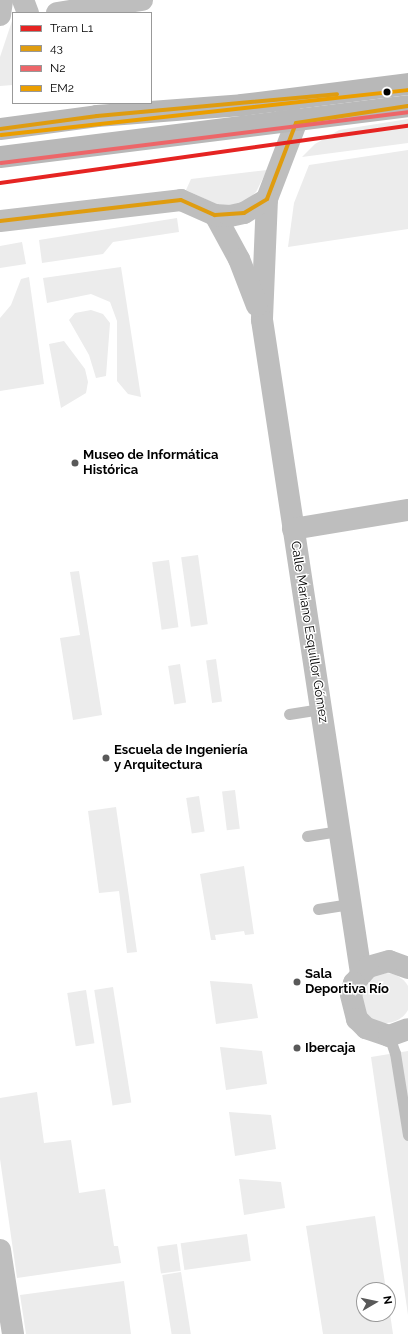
<!DOCTYPE html>
<meta charset="utf-8">
<style>
body{margin:0}
#map{position:relative;width:408px;height:1334px;overflow:hidden;background:#fff;font-family:Raleway,sans-serif}
div>[style]{position:absolute}
[style*='--x']{left:calc(var(--x)*1px);top:calc(var(--y)*1px);width:calc(var(--w)*1px);rotate:calc(var(--a)*1deg)}
.green>*{inset:0;background:#ececec;transform-origin:0 0}
.round{border-radius:50%}
.lane>*{height:11px;margin:-5.5px;padding:0 5.5px;transform-origin:5.5px;border-radius:5.5px;background:#bebebe}
.street>*{height:22px;margin:-11px;padding:0 11px;transform-origin:11px;border-radius:11px;background:#bebebe}
.secondary>*{height:22px;margin:-11px;padding:0 11px;transform-origin:11px;border-radius:11px;background:#b8b8b8}
.bus-1>*{height:4px;margin:-2px;padding:0 2px;transform-origin:2px;border-radius:2px;background:#df9c10}
.bus-2>*{height:4px;margin:-2px;padding:0 2px;transform-origin:2px;border-radius:2px;background:#ed6669}
.bus-3>*{height:4px;margin:-2px;padding:0 2px;transform-origin:2px;border-radius:2px;background:#eb9e00}
.tram-1>*{height:4px;margin:-2px;padding:0 2px;transform-origin:2px;border-radius:2px;background:#e52422}
.dots>*{width:11px;height:11px;translate:-50% -50%;box-sizing:border-box;border:2px solid #fff;border-radius:50%}
span{translate:-50% -50%;white-space:nowrap;text-align:center;line-height:1.15;-webkit-text-stroke:3px #fff;paint-order:stroke}
.poi-label{font-size:13px;color:#000;font-weight:700}
.left{translate:0 -50%;text-align:left}
.street-label{font-size:13px;color:#000}
.legend{position:absolute;left:12px;top:12px;width:140px;height:92px;box-sizing:border-box;background:#fff;border:1px solid #999;margin:0;padding:5px 7px;list-style:none;font-size:12px;color:#000}
.legend li{display:flex;align-items:center;gap:8px;height:20px}
.legend b{width:20px;border:1px solid #999}
.north{position:absolute;left:356px;top:1282px;width:40px;height:40px;box-sizing:border-box;background:#fff;border:1px solid #999;border-radius:50%;rotate:81deg;font-size:11px;font-weight:700;line-height:16px;text-align:center;color:#000}
.north::after{content:'';display:block;margin:auto;width:14px;height:18px;background:#595959;clip-path:polygon(50% 0,100% 100%,50% 72%,0 100%)}
</style>
<div id="map">
<div class="green">
<i style="clip-path:polygon(13px 18px,13px 85px,0 86px,0 57px)"></i>
<i style="clip-path:polygon(408px 119px,408px 143px,302px 157px,315px 144px,339px 130px)"></i>
<i style="clip-path:polygon(408px 150px,408px 229px,288px 247px,294px 203px,309px 165px)"></i>
<i style="clip-path:polygon(267px 170px,256px 192px,244px 203px,233px 207px,216px 204px,186px 190px,191px 179px)"></i>
<i style="clip-path:polygon(177px 218px,179px 232px,113px 242px,103px 254px,42px 263px,39px 240px)"></i>
<i style="clip-path:polygon(22px 242px,26px 264px,0 268px,0 246px)"></i>
<i style="clip-path:polygon(121px 267px,141px 397px,128px 394px,117px 381px,117px 321px,110px 302px,91px 294px,47px 303px,43px 278px)"></i>
<i style="clip-path:polygon(29px 277px,44px 384px,0 391px,0 318px,11px 305px,21px 279px)"></i>
<i style="clip-path:polygon(91px 310px,103px 314px,110px 323px,106px 376px,96px 378px,89px 355px,69px 320px,75px 313px)"></i>
<i style="clip-path:polygon(64px 341px,85px 369px,88px 382px,86px 393px,61px 408px,49px 344px)"></i>
<i style="left:198px;top:555px;width:70px;height:17px;rotate:82deg"></i>
<i style="left:169px;top:560px;width:68px;height:17px;rotate:82deg"></i>
<i style="clip-path:polygon(79px 571px,102px 715px,73px 720px,60px 638px,80px 635px,70px 572px)"></i>
<i style="left:216px;top:659px;width:43px;height:10px;rotate:82deg"></i>
<i style="left:180px;top:664px;width:39px;height:12px;rotate:81deg"></i>
<i style="left:235px;top:790px;width:39px;height:13px;rotate:83deg"></i>
<i style="left:199px;top:796px;width:36px;height:13px;rotate:81deg"></i>
<i style="clip-path:polygon(116px 807px,137px 952px,127px 953px,119px 891px,99px 893px,88px 811px)"></i>
<i style="clip-path:polygon(244px 866px,254px 934px,245px 935px,244px 931px,215px 935px,216px 940px,211px 940px,200px 874px)"></i>
<i class="round" style="left:361px;top:973px;width:50px;height:50px"></i>
<i style="clip-path:polygon(210px 981px,252px 984px,258px 1018px,216px 1024px)"></i>
<i style="left:113px;top:987px;width:117px;height:19px;rotate:81deg"></i>
<i style="left:86px;top:990px;width:54px;height:19px;rotate:81deg"></i>
<i style="clip-path:polygon(220px 1047px,262px 1051px,267px 1084px,226px 1090px)"></i>
<i style="clip-path:polygon(408px 1051px,408px 1315px,371px 1057px)"></i>
<i style="clip-path:polygon(37px 1092px,44px 1143px,71px 1140px,79px 1193px,105px 1189px,114px 1246px,118px 1246px,121px 1263px,17px 1278px,0 1159px,0 1098px)"></i>
<i style="clip-path:polygon(229px 1112px,271px 1115px,276px 1149px,235px 1156px)"></i>
<i style="clip-path:polygon(239px 1179px,281px 1182px,285px 1208px,244px 1215px)"></i>
<i style="clip-path:polygon(375px 1216px,386px 1290px,364px 1290px,364px 1314px,388px 1314px,388px 1300px,393px 1334px,323px 1334px,306px 1226px)"></i>
<i style="left:247px;top:1234px;width:27px;height:67px;rotate:82deg"></i>
<i style="left:177px;top:1244px;width:27px;height:20px;rotate:82deg"></i>
<i style="left:181px;top:1272px;width:63px;height:19px;rotate:81deg"></i>
<i style="clip-path:polygon(124px 1281px,131px 1334px,26px 1334px,20px 1295px)"></i>
</div>
<div class="lane">
<i style="--x:289;--y:714;--w:32;--a:-9"></i>
<i style="--x:307;--y:836;--w:33;--a:-9"></i>
<i style="--x:318;--y:909;--w:32;--a:-9"></i>
<i style="--x:389;--y:1036;--w:18;--a:71"></i>
<i style="--x:395;--y:1053;--w:83;--a:81"></i>
</div>
<div class="street">
<i style="--x:23;--y:0;--w:14;--a:69"></i>
<i style="--x:57;--y:13;--w:86;--a:-8.7"></i>
<i style="--x:0;--y:15;--w:15;--a:-82"></i>
<i style="--x:285;--y:105;--w:21;--a:59"></i>
<i style="--x:296;--y:123;--w:81;--a:110.9"></i>
<i style="--x:267;--y:199;--w:121;--a:92.4"></i>
<i style="--x:262;--y:320;--w:660;--a:81.38"></i>
<i style="--x:215;--y:215;--w:50;--a:61.4"></i>
<i style="--x:239;--y:259;--w:50;--a:69"></i>
<i style="--x:0;--y:221;--w:182;--a:-6.6"></i>
<i style="--x:181;--y:200;--w:37;--a:24"></i>
<i style="--x:215;--y:215;--w:15;--a:4"></i>
<i style="--x:230;--y:216;--w:14;--a:-12"></i>
<i style="--x:244;--y:213;--w:27;--a:-31"></i>
<i style="--x:293;--y:529;--w:117;--a:-9.4"></i>
<i style="--x:408;--y:968;--w:20;--a:-160"></i>
<i style="--x:389;--y:961;--w:22;--a:164"></i>
<i style="--x:368;--y:967;--w:21;--a:131"></i>
<i style="--x:354;--y:983;--w:12;--a:104"></i>
<i style="--x:351;--y:995;--w:25;--a:76"></i>
<i style="--x:357;--y:1019;--w:13;--a:45"></i>
<i style="--x:366;--y:1028;--w:24;--a:19"></i>
<i style="--x:389;--y:1036;--w:20;--a:-20"></i>
<i style="--x:0;--y:1250;--w:85;--a:81.2"></i>
</div>
<div class="secondary">
<i style="--x:0;--y:129;--w:98;--a:-7.6"></i>
<i style="--x:97;--y:116;--w:145;--a:-4.3"></i>
<i style="--x:242;--y:105;--w:167;--a:-7.2"></i>
<i style="--x:0;--y:157;--w:411;--a:-7.1"></i>
</div>
<div class="bus-1">
<i style="--x:0;--y:129;--w:98;--a:-7.6"></i>
<i style="--x:97;--y:116;--w:241;--a:-5.2"></i>
<i style="--x:0;--y:221;--w:182;--a:-6.6"></i>
<i style="--x:181;--y:200;--w:37;--a:24"></i>
<i style="--x:215;--y:215;--w:29;--a:-4"></i>
<i style="--x:244;--y:213;--w:27;--a:-31"></i>
<i style="--x:267;--y:199;--w:81;--a:-69.1"></i>
<i style="--x:296;--y:123;--w:113;--a:-8.6"></i>
</div>
<div class="bus-2">
<i style="--x:1;--y:163;--w:410;--a:-7.1"></i>
</div>
<div class="bus-3">
<i style="--x:1;--y:135;--w:409;--a:-6.3"></i>
</div>
<div class="tram-1">
<i style="--x:0;--y:183;--w:412;--a:-8"></i>
</div>
<div class="dots">
<i style="left:387px;top:92px;background:#000"></i>
<i style="left:75px;top:463px;background:#595959"></i>
<i style="left:106px;top:758px;background:#595959"></i>
<i style="left:297px;top:982px;background:#595959"></i>
<i style="left:297px;top:1048px;background:#595959"></i>
</div>
<div class="poi-label">
<span class="left" style="left:83px;top:463px">Museo de Informática<br>Histórica</span>
<span class="left" style="left:114px;top:758px">Escuela de Ingeniería<br>y Arquitectura</span>
<span class="left" style="left:305px;top:982px">Sala<br>Deportiva Río</span>
<span class="left" style="left:305px;top:1048px">Ibercaja</span>
</div>
<div class="street-label">
<span style="left:309px;top:632px;rotate:81deg">Calle Mariano Esquillor Gómez</span>
</div>
<ul class="legend">
<li><b style="height:5px;background:#e52422"></b>Tram L1</li>
<li><b style="height:5px;background:#df9c10"></b>43</li>
<li><b style="height:5px;background:#ed6669"></b>N2</li>
<li><b style="height:5px;background:#eb9e00"></b>EM2</li>
</ul>
<div class="north">N</div>
</div>
